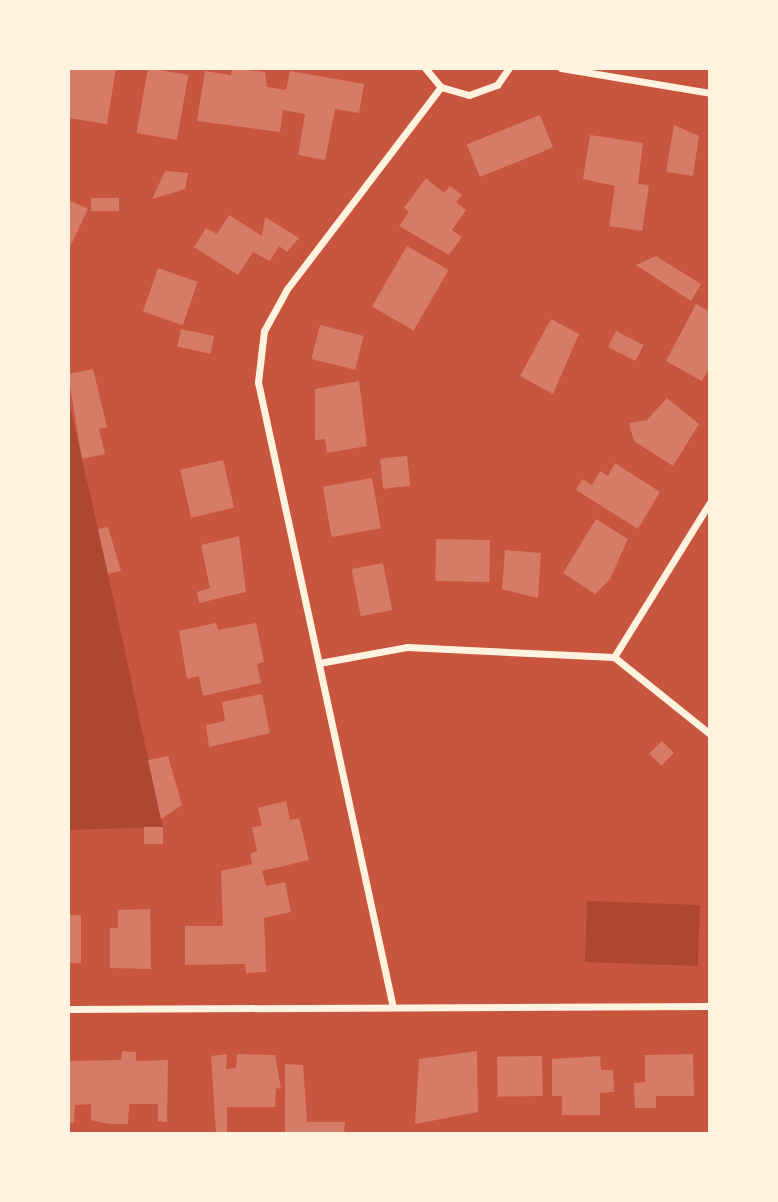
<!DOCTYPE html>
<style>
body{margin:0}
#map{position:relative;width:778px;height:1202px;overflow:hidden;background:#c8553d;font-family:Jost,sans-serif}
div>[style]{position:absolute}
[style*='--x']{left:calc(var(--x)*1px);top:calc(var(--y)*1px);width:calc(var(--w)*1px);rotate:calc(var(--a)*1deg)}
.green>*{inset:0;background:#ae4732;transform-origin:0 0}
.building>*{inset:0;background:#d67c66;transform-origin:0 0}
.minor>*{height:7px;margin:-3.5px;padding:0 3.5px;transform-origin:3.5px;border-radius:3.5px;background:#fff3e0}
span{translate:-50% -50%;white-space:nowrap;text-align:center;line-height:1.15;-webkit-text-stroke:5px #fff3e0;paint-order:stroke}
.frame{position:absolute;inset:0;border:70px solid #fff3e0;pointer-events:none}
</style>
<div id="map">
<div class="green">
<i style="clip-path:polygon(68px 398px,103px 551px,163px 827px,68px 830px)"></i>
<i style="left:587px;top:901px;width:113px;height:61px;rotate:2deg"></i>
</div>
<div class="building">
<i style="clip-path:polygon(68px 68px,116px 68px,107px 124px,68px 118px)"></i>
<i style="left:148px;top:68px;width:41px;height:66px;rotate:10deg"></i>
<i style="clip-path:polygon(232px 68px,265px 72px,267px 87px,286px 90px,290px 71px,364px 84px,359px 113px,335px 109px,325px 160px,298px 155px,305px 114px,283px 110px,280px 132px,197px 121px,205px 71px,231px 75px)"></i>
<i style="left:540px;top:115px;width:35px;height:79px;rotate:68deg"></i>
<i style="clip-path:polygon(674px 125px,699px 136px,693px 176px,666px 172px)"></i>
<i style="clip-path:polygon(590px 135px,643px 143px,638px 184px,649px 185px,642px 231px,609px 226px,615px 186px,583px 179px)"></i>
<i style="clip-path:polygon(165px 171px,188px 173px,185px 189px,152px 199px)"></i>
<i style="clip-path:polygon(426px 178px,444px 193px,450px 186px,462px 195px,456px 202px,466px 210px,452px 230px,462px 237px,449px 255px,399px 226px,409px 212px,404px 208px)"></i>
<i style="left:91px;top:198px;width:28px;height:13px"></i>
<i style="clip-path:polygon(71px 201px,88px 209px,68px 251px,68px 207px)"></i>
<i style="clip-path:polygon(229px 215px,262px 236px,265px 217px,299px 238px,287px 252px,279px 246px,270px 261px,253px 252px,238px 275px,194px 247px,206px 228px,217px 234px)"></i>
<i style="left:407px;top:246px;width:48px;height:70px;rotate:30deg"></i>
<i style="clip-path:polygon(656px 256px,701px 284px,691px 301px,636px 265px)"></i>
<i style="left:158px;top:268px;width:42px;height:46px;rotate:19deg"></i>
<i style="clip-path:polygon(696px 304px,710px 312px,710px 367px,702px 381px,666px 361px)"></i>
<i style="clip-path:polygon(551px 319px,579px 334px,553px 394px,520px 376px)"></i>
<i style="left:320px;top:325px;width:45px;height:35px;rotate:14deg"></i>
<i style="left:181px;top:329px;width:34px;height:18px;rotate:12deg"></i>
<i style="left:616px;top:331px;width:31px;height:18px;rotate:27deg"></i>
<i style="clip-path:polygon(93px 369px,107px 427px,99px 429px,105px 454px,82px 459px,68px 374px)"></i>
<i style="clip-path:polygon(359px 381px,367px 446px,327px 453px,325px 439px,315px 440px,315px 389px)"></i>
<i style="clip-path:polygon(667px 398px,699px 424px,673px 466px,634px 441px,629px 423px,647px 420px)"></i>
<i style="left:407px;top:456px;width:30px;height:27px;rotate:84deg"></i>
<i style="left:223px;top:460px;width:49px;height:44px;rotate:77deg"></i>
<i style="clip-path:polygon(615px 463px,660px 492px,638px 529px,576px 490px,582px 479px,592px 485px,600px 471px,608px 476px)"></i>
<i style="left:372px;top:478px;width:51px;height:50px;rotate:80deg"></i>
<i style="clip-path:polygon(596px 519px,628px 539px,610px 579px,595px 594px,563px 573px)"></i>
<i style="clip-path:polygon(108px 527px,121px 571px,108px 574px,98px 529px)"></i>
<i style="clip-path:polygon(239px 536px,246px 592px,199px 603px,197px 592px,210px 588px,201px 545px)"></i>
<i style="left:436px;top:539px;width:54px;height:42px;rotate:1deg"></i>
<i style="clip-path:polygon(505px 550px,541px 553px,538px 598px,502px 589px)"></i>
<i style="left:383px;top:563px;width:48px;height:32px;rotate:79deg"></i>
<i style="clip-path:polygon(216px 623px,218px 630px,256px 623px,264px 662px,257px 664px,261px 683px,203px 696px,199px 676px,187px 679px,179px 631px)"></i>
<i style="clip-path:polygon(262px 694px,270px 733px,209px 747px,206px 725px,225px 721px,222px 702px)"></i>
<i style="left:662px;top:741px;width:17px;height:18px;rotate:45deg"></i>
<i style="clip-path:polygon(168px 756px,182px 805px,161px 819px,148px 760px)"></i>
<i style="clip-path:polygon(286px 801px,290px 820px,299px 818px,309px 860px,262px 871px,266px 886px,285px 882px,291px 912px,264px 918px,266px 972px,246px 973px,245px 964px,185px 965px,185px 926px,223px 926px,221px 871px,252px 864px,250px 854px,257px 851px,252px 827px,262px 826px,258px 808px)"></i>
<i style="left:144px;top:827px;width:19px;height:17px"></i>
<i style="clip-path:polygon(150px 909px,151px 969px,110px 968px,110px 928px,118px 928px,118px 910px)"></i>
<i style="left:68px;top:915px;width:13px;height:48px"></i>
<i style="clip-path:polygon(122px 1051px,136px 1052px,136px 1061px,168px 1060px,167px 1122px,158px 1121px,158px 1104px,129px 1104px,128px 1124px,109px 1124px,91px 1120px,91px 1104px,75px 1105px,74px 1123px,68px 1123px,68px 1061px,121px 1060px)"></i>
<i style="clip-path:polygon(477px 1051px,478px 1112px,415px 1124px,419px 1059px)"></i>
<i style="clip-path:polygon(227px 1054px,226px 1069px,236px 1068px,237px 1054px,275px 1055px,281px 1089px,276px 1088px,275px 1107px,227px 1107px,227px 1134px,216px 1134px,211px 1056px)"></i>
<i style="clip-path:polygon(693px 1054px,694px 1096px,656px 1096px,656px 1108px,635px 1108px,634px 1083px,645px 1082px,645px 1055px)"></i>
<i style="left:542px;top:1056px;width:40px;height:45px;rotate:89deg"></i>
<i style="clip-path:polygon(600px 1056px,601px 1070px,613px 1070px,614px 1092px,600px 1093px,600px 1115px,562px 1115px,562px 1096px,552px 1096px,552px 1059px)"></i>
<i style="clip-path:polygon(285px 1064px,303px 1065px,307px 1122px,345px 1122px,344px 1134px,285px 1134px)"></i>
</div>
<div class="minor">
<i style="--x:425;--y:68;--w:25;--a:50"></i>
<i style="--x:441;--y:87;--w:29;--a:16"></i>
<i style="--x:469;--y:95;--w:30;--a:-20"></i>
<i style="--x:497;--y:85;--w:21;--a:-55"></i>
<i style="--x:561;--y:68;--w:151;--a:9.5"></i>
<i style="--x:614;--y:657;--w:182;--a:-58.2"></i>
<i style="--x:319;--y:663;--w:89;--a:-10.3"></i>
<i style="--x:407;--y:647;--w:207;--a:2.8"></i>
<i style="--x:614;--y:657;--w:123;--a:38.7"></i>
<i style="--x:392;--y:1003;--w:635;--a:-102.18"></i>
<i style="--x:258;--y:382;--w:51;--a:-83.3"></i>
<i style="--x:264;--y:331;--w:48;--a:-61.3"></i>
<i style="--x:287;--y:289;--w:254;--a:-52.7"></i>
<i style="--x:68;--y:1009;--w:642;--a:-0.27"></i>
</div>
<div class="frame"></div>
</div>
